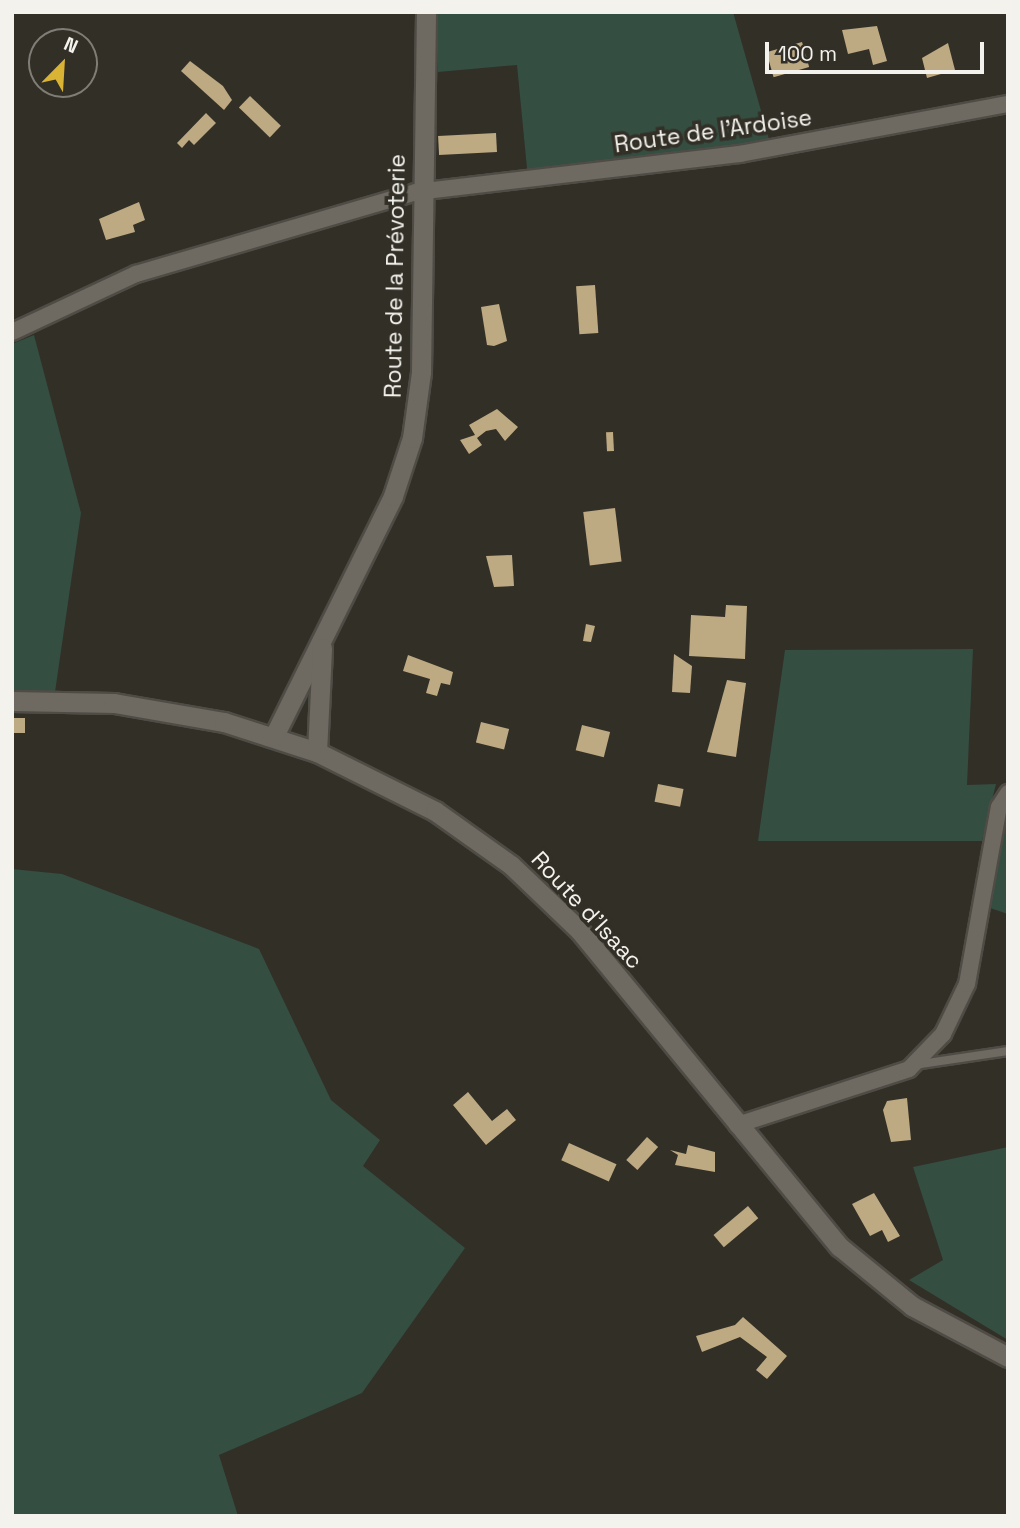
<!DOCTYPE html>
<meta charset="utf-8">
<style>
body{margin:0}
#map{position:relative;width:1020px;height:1528px;overflow:hidden;background:#322f27;font-family:"Space Grotesk",sans-serif}
div>[style]{position:absolute}
[style*='--x']{left:calc(var(--x)*1px);top:calc(var(--y)*1px);width:calc(var(--w)*1px);rotate:calc(var(--a)*1deg)}
.green>*{inset:0;background:#344e41}
.building>*{inset:0;background:#bda982;transform-origin:0 0}
.roads{filter:drop-shadow(2px 0 #4e4c45) drop-shadow(-2px 0 #4e4c45) drop-shadow(0 2px #4e4c45) drop-shadow(0 -2px #4e4c45)}
.service>*{height:8px;margin:-4px;padding:0 4px;transform-origin:4px;border-radius:4px;background:#6e6961}
.minor>*{height:16px;margin:-8px;padding:0 8px;transform-origin:8px;border-radius:8px;background:#6e6961}
.tertiary>*{height:19px;margin:-9.5px;padding:0 9.5px;transform-origin:9.5px;border-radius:9.5px;background:#6e6961}
span{translate:-50% -50%;white-space:nowrap;text-align:center;line-height:1.15;-webkit-text-stroke:7px #322f27;paint-order:stroke}
.street-label{font-size:23px;color:#f4f2ed}
.frame{position:absolute;inset:0;border:14px solid #f4f2ed;pointer-events:none}
.north{position:absolute;left:28px;top:28px;width:70px;height:70px;box-sizing:border-box;background:#322f27;border:2px solid #807d76;border-radius:50%;rotate:24deg;font-size:19px;font-weight:700;line-height:28px;text-align:center;color:#f4f2ed}
.north::after{content:'';display:block;margin:auto;width:24px;height:32px;background:#d9b334;clip-path:polygon(50% 0,100% 100%,50% 72%,0 100%)}
.scale{position:absolute;left:765px;top:42px;width:219px;height:32px;box-sizing:border-box;border:4px solid #f4f2ed;border-top:0;padding-left:9px;font-size:21px;line-height:24px;white-space:nowrap;color:#f4f2ed;-webkit-text-stroke:5px #322f27;paint-order:stroke}
</style>
<div id="map">
<div class="green">
<i style="clip-path:polygon(437px 12px,733px 12px,773px 153px,529px 189px,517px 65px,438px 72px)"></i>
<i style="clip-path:polygon(34px 335px,81px 513px,55px 692px,12px 690px,12px 344px)"></i>
<i style="clip-path:polygon(973px 649px,967px 785px,996px 784px,982px 841px,758px 841px,785px 650px)"></i>
<i style="clip-path:polygon(1008px 809px,1008px 914px,987px 907px)"></i>
<i style="clip-path:polygon(12px 869px,62px 874px,259px 949px,331px 1100px,380px 1140px,363px 1166px,465px 1248px,362px 1393px,219px 1455px,238px 1516px,12px 1516px)"></i>
<i style="clip-path:polygon(1008px 1147px,1008px 1340px,909px 1280px,943px 1260px,913px 1167px)"></i>
</div>
<div class="building">
<i style="clip-path:polygon(877px 26px,887px 61px,873px 65px,869px 49px,848px 54px,842px 30px)"></i>
<i style="left:802px;top:42px;width:26px;height:37px;rotate:74deg"></i>
<i style="clip-path:polygon(948px 43px,955px 70px,927px 78px,922px 58px)"></i>
<i style="clip-path:polygon(190px 61px,223px 86px,232px 100px,224px 110px,181px 71px)"></i>
<i style="left:250px;top:96px;width:43px;height:16px;rotate:44deg"></i>
<i style="clip-path:polygon(206px 113px,216px 123px,194px 145px,189px 140px,182px 148px,177px 143px)"></i>
<i style="left:496px;top:133px;width:19px;height:58px;rotate:87deg"></i>
<i style="clip-path:polygon(139px 202px,145px 220px,133px 225px,135px 232px,106px 240px,99px 219px)"></i>
<i style="left:595px;top:285px;width:48px;height:19px;rotate:86deg"></i>
<i style="clip-path:polygon(499px 304px,507px 341px,494px 346px,487px 345px,481px 307px)"></i>
<i style="clip-path:polygon(497px 409px,518px 427px,505px 441px,496px 429px,486px 431px,477px 438px,482px 445px,469px 454px,460px 440px,475px 435px,469px 425px)"></i>
<i style="left:613px;top:432px;width:19px;height:7px;rotate:87deg"></i>
<i style="left:615px;top:508px;width:54px;height:32px;rotate:83deg"></i>
<i style="clip-path:polygon(512px 555px,514px 586px,494px 587px,486px 556px)"></i>
<i style="clip-path:polygon(726px 605px,747px 606px,745px 659px,689px 656px,691px 615px,725px 617px)"></i>
<i style="clip-path:polygon(586px 624px,595px 626px,591px 642px,583px 641px)"></i>
<i style="clip-path:polygon(674px 654px,692px 666px,690px 693px,672px 692px)"></i>
<i style="clip-path:polygon(408px 655px,453px 672px,450px 685px,441px 683px,437px 696px,426px 693px,430px 679px,403px 671px)"></i>
<i style="clip-path:polygon(727px 680px,746px 683px,736px 757px,707px 752px)"></i>
<i style="left:12px;top:718px;width:13px;height:15px"></i>
<i style="left:481px;top:722px;width:29px;height:21px;rotate:14deg"></i>
<i style="left:582px;top:725px;width:29px;height:26px;rotate:14deg"></i>
<i style="left:658px;top:784px;width:26px;height:18px;rotate:11deg"></i>
<i style="clip-path:polygon(468px 1092px,492px 1121px,507px 1109px,516px 1120px,486px 1145px,453px 1105px)"></i>
<i style="clip-path:polygon(907px 1098px,911px 1140px,891px 1142px,883px 1110px,887px 1101px)"></i>
<i style="left:647px;top:1137px;width:15px;height:31px;rotate:42deg"></i>
<i style="left:569px;top:1143px;width:52px;height:19px;rotate:24deg"></i>
<i style="clip-path:polygon(688px 1145px,715px 1152px,715px 1172px,675px 1165px,678px 1155px,670px 1150px,686px 1154px)"></i>
<i style="clip-path:polygon(874px 1193px,900px 1236px,888px 1242px,882px 1230px,870px 1236px,852px 1204px)"></i>
<i style="left:748px;top:1206px;width:16px;height:45px;rotate:50deg"></i>
<i style="clip-path:polygon(743px 1317px,787px 1356px,767px 1379px,756px 1370px,767px 1357px,740px 1337px,702px 1352px,696px 1336px,735px 1325px)"></i>
</div>
<div class="roads">
<div class="service">
<i style="--x:914;--y:1065;--w:95;--a:-8.5"></i>
</div>
<div class="minor">
<i style="--x:12;--y:332;--w:137;--a:-25.1"></i>
<i style="--x:136;--y:274;--w:292;--a:-16.3"></i>
<i style="--x:416;--y:192;--w:326;--a:-6.7"></i>
<i style="--x:740;--y:154;--w:273;--a:-10.6"></i>
<i style="--x:737;--y:1125;--w:181;--a:-18"></i>
<i style="--x:909;--y:1069;--w:49;--a:-45.8"></i>
<i style="--x:943;--y:1034;--w:55;--a:-64.4"></i>
<i style="--x:967;--y:984;--w:180;--a:-79.8"></i>
<i style="--x:999;--y:807;--w:17;--a:-57"></i>
</div>
<div class="tertiary">
<i style="--x:12;--y:701;--w:102;--a:1.1"></i>
<i style="--x:114;--y:703;--w:112;--a:9.8"></i>
<i style="--x:224;--y:722;--w:98;--a:17.9"></i>
<i style="--x:317;--y:752;--w:132;--a:26.6"></i>
<i style="--x:435;--y:811;--w:93;--a:35.4"></i>
<i style="--x:511;--y:865;--w:95;--a:43.7"></i>
<i style="--x:580;--y:931;--w:409;--a:50.6"></i>
<i style="--x:840;--y:1247;--w:93;--a:39.3"></i>
<i style="--x:912;--y:1306;--w:109;--a:28"></i>
<i style="--x:274;--y:736;--w:268;--a:-63.6"></i>
<i style="--x:393;--y:496;--w:61;--a:-71.9"></i>
<i style="--x:412;--y:438;--w:67;--a:-82.2"></i>
<i style="--x:421;--y:372;--w:360;--a:-89.2"></i>
<i style="--x:317;--y:752;--w:104;--a:-87.2"></i>
</div>
</div>
<div class="street-label">
<span style="left:713px;top:131px;rotate:-8deg">Route de l'Ardoise</span>
<span style="left:395px;top:276px;rotate:-89deg">Route de la Prévoterie</span>
<span style="left:587px;top:910px;rotate:47deg">Route d'Isaac</span>
</div>
<div class="frame"></div>
<div class="north">N</div>
<div class="scale">100 m</div>
</div>
